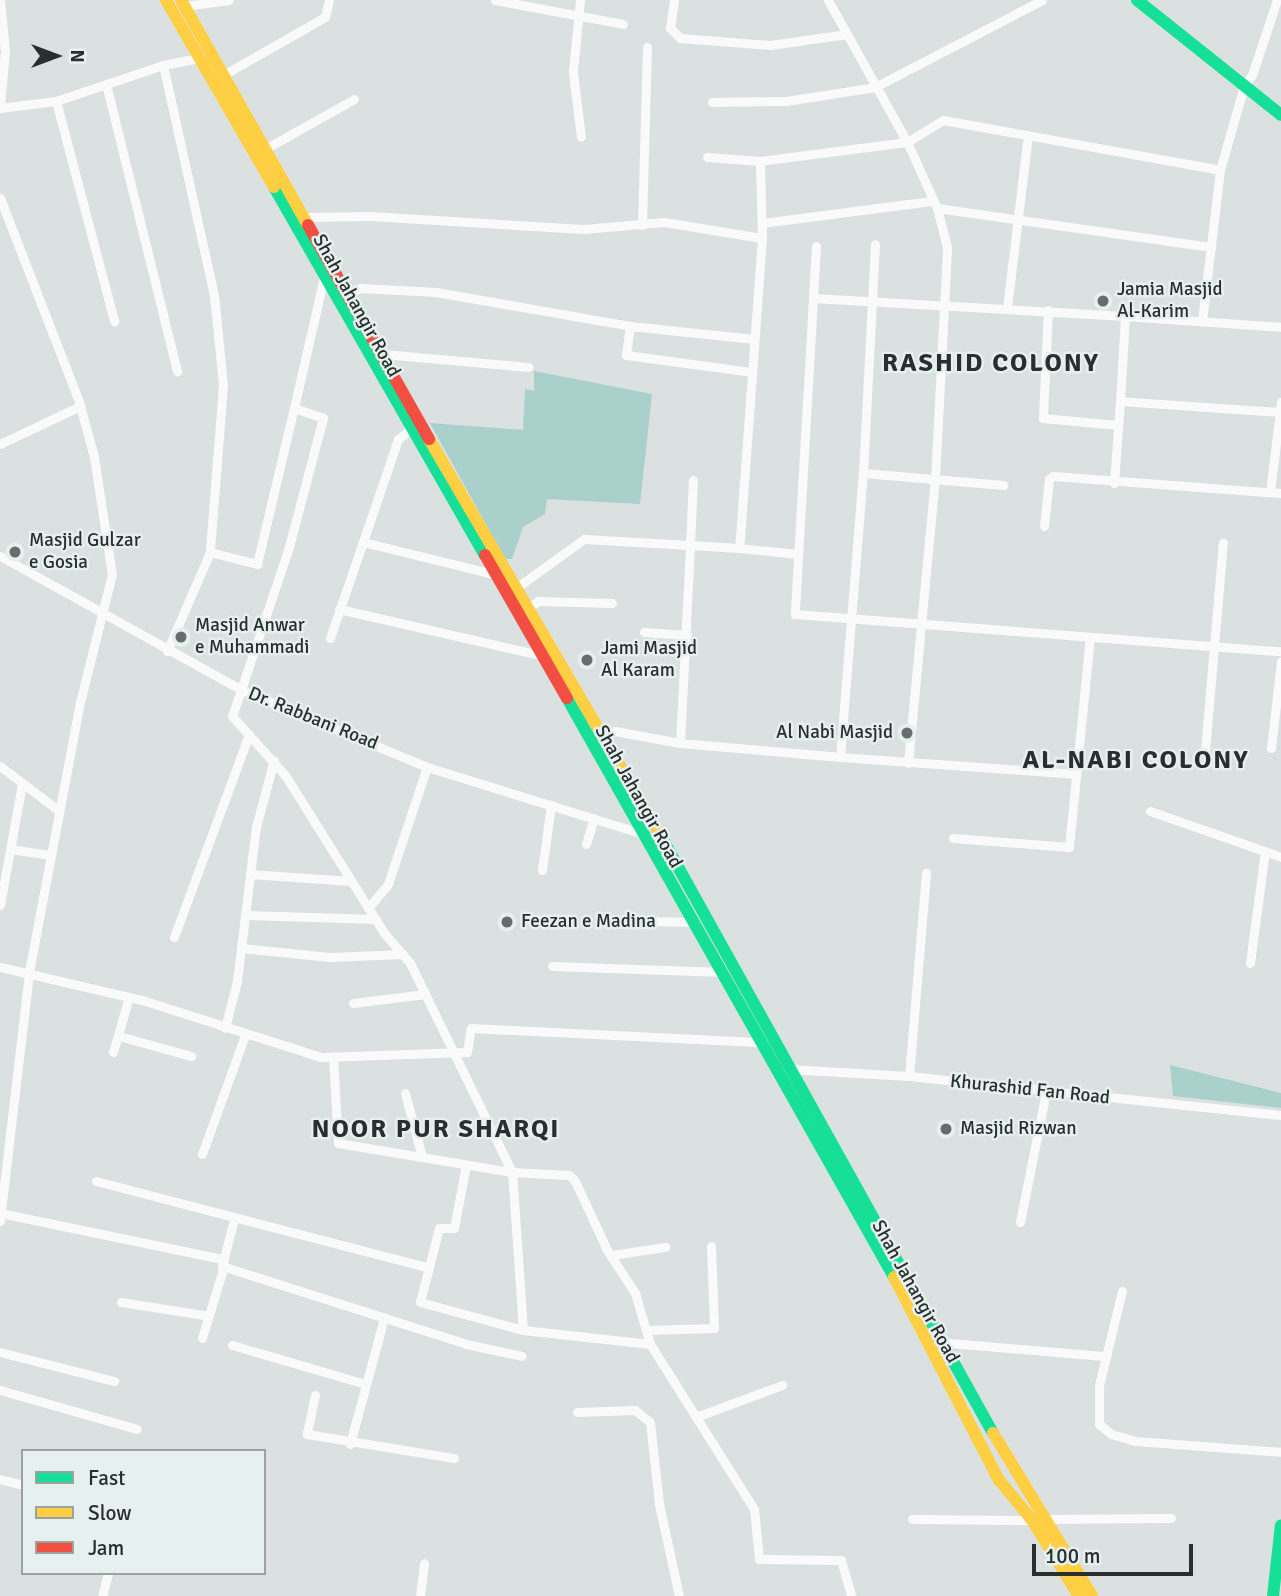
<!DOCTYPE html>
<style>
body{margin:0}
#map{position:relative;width:1281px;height:1596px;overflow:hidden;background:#dbe0e0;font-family:Signika,sans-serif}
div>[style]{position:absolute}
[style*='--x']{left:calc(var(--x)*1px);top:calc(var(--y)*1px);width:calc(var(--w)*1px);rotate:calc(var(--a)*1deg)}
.green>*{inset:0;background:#aad0cc}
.street>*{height:9px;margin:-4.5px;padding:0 4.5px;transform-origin:4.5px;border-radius:4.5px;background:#fafafa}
.fast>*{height:12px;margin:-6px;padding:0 6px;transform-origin:6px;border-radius:6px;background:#16e098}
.slow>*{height:12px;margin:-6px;padding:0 6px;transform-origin:6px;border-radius:6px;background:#ffcf43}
.jam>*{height:12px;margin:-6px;padding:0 6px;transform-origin:6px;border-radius:6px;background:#f24e42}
.dots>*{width:19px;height:19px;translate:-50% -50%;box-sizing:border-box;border:4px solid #e6f0ef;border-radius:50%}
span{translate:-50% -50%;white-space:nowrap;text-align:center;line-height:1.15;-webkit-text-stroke:5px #e6f0ef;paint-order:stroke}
.poi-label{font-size:19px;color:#2a2e2e}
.left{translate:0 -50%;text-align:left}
.right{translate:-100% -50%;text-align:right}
.street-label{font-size:19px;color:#2a2e2e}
.district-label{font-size:26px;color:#2a2e2e;font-weight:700;letter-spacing:2px}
.legend{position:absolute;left:21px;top:1449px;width:245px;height:126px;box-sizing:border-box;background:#e6f0ef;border:2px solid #9ba2a2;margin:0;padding:9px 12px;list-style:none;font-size:21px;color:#2a2e2e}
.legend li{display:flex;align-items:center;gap:14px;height:35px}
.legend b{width:35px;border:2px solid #9ba2a2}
.north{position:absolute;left:21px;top:21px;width:70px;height:70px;-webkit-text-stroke:5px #e6f0ef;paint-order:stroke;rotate:90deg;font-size:19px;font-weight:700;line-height:28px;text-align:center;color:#2a2e2e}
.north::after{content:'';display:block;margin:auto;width:24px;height:32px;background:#2a2e2e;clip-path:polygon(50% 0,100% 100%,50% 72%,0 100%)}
.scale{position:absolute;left:1032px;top:1544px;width:161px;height:32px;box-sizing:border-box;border:4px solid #2a2e2e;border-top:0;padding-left:9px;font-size:21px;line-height:24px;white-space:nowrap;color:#2a2e2e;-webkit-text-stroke:5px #e6f0ef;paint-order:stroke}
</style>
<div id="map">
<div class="green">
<i style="clip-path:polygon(534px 371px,652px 394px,640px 504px,547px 499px,545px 514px,523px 527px,512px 559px,505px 559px,430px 423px,523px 430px,525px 389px,534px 391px)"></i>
<i style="clip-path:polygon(1170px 1065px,1281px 1093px,1281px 1108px,1173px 1096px)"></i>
</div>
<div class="street">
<i style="--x:495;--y:0;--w:130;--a:10.6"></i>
<i style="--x:580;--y:0;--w:72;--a:95.6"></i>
<i style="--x:573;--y:72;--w:65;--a:83"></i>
<i style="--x:674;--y:0;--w:28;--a:98"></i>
<i style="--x:670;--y:28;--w:14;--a:45"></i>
<i style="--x:680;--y:38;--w:90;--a:4.4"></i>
<i style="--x:770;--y:45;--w:78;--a:-8.1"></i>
<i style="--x:185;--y:6;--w:44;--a:-7.8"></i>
<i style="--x:163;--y:65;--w:236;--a:77.5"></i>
<i style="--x:214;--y:295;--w:90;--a:84.3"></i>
<i style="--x:223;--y:385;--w:168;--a:94.5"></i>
<i style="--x:225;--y:74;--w:115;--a:-29.7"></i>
<i style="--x:325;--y:17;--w:17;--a:-77"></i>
<i style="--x:106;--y:84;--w:296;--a:76.1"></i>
<i style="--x:56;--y:101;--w:228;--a:75.2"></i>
<i style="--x:712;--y:102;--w:74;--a:-0.8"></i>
<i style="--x:786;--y:101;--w:90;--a:-8.9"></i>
<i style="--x:875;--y:87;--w:188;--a:-27.5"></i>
<i style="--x:0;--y:105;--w:54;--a:-84.7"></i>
<i style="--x:5;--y:51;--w:51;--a:-95.6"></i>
<i style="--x:0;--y:108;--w:56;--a:-7.1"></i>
<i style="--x:56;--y:101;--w:113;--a:-18.6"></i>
<i style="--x:163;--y:65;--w:38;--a:-11"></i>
<i style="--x:265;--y:149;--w:102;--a:-29.3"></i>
<i style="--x:707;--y:157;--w:53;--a:4.3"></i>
<i style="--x:760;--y:161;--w:148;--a:-7.4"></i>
<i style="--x:907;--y:142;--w:162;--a:-119.1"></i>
<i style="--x:1220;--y:170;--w:87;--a:-74.1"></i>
<i style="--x:1244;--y:86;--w:14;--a:-54"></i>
<i style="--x:1252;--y:75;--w:79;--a:-71.6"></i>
<i style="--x:0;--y:198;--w:219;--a:68.8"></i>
<i style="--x:79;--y:402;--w:57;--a:74.7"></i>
<i style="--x:94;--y:457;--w:118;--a:81.3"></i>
<i style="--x:112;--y:574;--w:132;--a:104"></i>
<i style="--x:80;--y:702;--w:276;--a:100.7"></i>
<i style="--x:29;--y:973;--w:250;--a:96.7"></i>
<i style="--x:937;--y:208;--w:277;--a:8.1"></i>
<i style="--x:306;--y:217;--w:64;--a:-0.9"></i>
<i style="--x:370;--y:216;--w:214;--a:3.5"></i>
<i style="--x:584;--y:229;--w:80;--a:-5"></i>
<i style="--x:664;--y:222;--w:99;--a:9.3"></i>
<i style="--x:762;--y:238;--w:77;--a:-91.5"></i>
<i style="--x:762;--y:223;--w:171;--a:-7.4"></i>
<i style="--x:642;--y:225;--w:178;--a:-88.4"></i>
<i style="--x:762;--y:238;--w:311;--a:94.2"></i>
<i style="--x:739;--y:548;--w:59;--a:5.8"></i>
<i style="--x:816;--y:246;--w:369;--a:93.3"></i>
<i style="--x:795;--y:614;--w:487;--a:4.4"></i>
<i style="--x:324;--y:277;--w:134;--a:102.9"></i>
<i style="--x:294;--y:408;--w:31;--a:19"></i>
<i style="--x:323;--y:418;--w:133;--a:104.8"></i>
<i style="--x:289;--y:547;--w:178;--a:108.6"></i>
<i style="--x:232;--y:716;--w:79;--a:48.1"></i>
<i style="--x:285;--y:775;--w:186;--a:57.9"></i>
<i style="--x:384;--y:933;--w:40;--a:49"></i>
<i style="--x:410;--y:963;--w:233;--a:64"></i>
<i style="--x:512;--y:1172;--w:57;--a:3"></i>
<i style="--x:569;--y:1175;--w:8;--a:45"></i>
<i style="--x:575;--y:1181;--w:76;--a:65.1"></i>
<i style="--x:607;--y:1250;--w:51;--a:56.9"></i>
<i style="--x:635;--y:1293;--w:53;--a:73.6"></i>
<i style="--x:650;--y:1344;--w:195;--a:57.8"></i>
<i style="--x:754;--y:1509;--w:50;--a:84.3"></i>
<i style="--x:759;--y:1559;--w:82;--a:0.7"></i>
<i style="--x:841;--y:1560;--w:37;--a:74"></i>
<i style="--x:348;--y:292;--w:14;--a:-17"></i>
<i style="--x:361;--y:288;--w:75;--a:3.1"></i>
<i style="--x:436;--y:292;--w:197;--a:9.9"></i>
<i style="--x:630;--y:326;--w:125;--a:6"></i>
<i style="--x:813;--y:298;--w:313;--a:3.3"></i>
<i style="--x:1007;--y:308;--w:174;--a:-83.1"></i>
<i style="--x:1048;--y:310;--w:108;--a:92.7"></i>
<i style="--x:1043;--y:418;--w:75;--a:5.3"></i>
<i style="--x:630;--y:326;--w:29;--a:98"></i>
<i style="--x:626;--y:355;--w:126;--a:7.7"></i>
<i style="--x:383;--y:354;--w:146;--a:5.1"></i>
<i style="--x:1280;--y:412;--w:160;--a:-176.1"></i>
<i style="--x:1120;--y:401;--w:85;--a:-86.6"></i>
<i style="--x:1125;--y:316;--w:156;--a:4"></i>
<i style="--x:0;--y:444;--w:89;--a:-25.4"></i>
<i style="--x:863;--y:473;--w:141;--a:4.9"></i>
<i style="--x:1114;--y:483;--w:82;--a:-85.8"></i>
<i style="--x:1270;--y:492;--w:91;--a:-83"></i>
<i style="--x:1044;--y:526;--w:47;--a:-83.9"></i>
<i style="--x:1049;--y:479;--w:5;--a:-37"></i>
<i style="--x:1053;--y:476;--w:229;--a:4.3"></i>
<i style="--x:363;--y:542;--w:138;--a:13.8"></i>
<i style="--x:0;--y:556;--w:277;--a:29"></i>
<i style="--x:242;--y:690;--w:200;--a:22.6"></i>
<i style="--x:427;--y:767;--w:229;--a:17.2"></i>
<i style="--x:516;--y:588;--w:84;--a:-35.8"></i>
<i style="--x:584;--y:539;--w:106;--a:3.2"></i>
<i style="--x:690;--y:545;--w:65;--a:-87.4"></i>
<i style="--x:528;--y:608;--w:12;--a:-35"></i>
<i style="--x:538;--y:601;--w:74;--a:1.5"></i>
<i style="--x:339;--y:609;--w:210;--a:12.9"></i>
<i style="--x:644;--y:632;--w:43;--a:4"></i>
<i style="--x:330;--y:638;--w:210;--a:-71.1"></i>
<i style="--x:398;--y:439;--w:16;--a:-38"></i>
<i style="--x:167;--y:651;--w:108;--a:-66.5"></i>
<i style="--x:210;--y:552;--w:49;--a:14.3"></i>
<i style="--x:257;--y:564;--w:160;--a:-76.7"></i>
<i style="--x:604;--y:734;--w:11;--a:-15"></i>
<i style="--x:615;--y:731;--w:66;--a:10.5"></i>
<i style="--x:680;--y:743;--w:161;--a:5"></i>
<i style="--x:840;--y:757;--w:285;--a:-85.4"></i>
<i style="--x:863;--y:473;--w:229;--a:-87"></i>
<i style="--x:680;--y:743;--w:198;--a:-87.1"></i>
<i style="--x:690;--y:545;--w:49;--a:3.5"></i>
<i style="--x:1271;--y:748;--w:87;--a:-83.4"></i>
<i style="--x:1205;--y:751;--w:209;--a:-85.1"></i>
<i style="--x:840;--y:757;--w:237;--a:4.1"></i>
<i style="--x:908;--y:763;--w:285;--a:-84.6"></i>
<i style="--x:935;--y:479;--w:232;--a:-87"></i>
<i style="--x:947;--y:247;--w:40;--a:-104.4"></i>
<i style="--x:937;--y:208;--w:72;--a:-114.4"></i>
<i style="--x:907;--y:142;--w:42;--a:-31.4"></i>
<i style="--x:943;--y:120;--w:281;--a:10.2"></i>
<i style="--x:1220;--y:170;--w:151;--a:96.8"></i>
<i style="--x:0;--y:766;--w:73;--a:37.2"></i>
<i style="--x:1150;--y:811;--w:139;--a:19.3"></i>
<i style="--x:953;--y:838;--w:116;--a:4.4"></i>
<i style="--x:1069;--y:847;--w:211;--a:-84.3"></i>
<i style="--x:586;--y:844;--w:27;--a:-73"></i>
<i style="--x:10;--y:849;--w:40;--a:8.5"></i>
<i style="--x:542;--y:870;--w:66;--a:-82.1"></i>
<i style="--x:250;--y:874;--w:101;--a:4"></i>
<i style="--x:0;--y:905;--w:123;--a:-79.7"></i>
<i style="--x:368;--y:908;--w:31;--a:-50"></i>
<i style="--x:388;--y:884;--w:123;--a:-71.6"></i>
<i style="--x:245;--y:915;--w:131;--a:1.7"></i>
<i style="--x:599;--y:920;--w:96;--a:1.2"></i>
<i style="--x:174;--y:937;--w:216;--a:-69.7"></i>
<i style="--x:241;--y:948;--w:89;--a:5.8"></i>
<i style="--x:330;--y:957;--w:73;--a:-2.4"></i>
<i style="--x:1250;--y:963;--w:113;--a:-82.4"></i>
<i style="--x:552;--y:966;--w:171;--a:2"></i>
<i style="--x:0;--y:967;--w:146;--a:13.1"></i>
<i style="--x:142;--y:1000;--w:188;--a:17.7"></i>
<i style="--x:321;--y:1057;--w:146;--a:-2"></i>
<i style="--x:467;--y:1052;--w:24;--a:-81"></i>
<i style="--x:471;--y:1028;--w:291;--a:2.8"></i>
<i style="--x:353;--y:1003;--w:73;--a:-7.1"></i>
<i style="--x:225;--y:1028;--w:49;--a:-75.7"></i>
<i style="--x:237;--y:981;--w:155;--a:-83"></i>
<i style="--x:256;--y:827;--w:69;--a:-75"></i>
<i style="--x:119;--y:1036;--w:75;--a:15.5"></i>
<i style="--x:113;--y:1052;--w:57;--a:-73.8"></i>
<i style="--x:333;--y:1057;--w:86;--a:86.7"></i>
<i style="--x:338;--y:1143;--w:176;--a:9.5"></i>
<i style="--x:512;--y:1172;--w:158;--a:86"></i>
<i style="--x:788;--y:1069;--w:121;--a:3.3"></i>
<i style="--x:909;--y:1076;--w:374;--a:6"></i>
<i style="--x:909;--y:1076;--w:204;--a:-85.2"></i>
<i style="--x:405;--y:1093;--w:66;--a:75.1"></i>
<i style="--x:202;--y:1154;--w:127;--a:-70.1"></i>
<i style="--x:466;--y:1165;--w:64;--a:100.8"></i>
<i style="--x:454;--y:1228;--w:15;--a:180"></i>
<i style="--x:439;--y:1228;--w:76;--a:104.4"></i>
<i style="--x:420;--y:1302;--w:107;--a:15.2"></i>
<i style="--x:523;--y:1330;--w:128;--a:6.3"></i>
<i style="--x:96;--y:1181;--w:344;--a:14.6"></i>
<i style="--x:0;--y:1213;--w:228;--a:11.7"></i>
<i style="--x:234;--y:1219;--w:49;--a:104.3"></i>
<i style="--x:222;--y:1266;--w:256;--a:17.7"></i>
<i style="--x:466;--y:1344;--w:57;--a:12.1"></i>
<i style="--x:1020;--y:1222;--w:133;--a:-78.7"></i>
<i style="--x:612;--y:1255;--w:54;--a:-8.6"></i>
<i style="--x:1122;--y:1291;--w:97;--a:103.7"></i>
<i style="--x:1099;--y:1385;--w:39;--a:90"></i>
<i style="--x:1099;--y:1424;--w:16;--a:40"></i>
<i style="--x:1111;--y:1434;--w:26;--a:16"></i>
<i style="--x:1136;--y:1441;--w:145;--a:4.3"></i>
<i style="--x:121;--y:1302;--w:89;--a:9"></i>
<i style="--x:646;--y:1330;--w:68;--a:-1.7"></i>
<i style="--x:714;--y:1328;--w:82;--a:-92.1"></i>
<i style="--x:202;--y:1338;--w:75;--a:-73"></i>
<i style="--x:938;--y:1342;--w:169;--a:4.8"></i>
<i style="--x:232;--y:1345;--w:139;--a:16.3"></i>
<i style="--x:0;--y:1352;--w:118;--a:14.3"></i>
<i style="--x:0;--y:1390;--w:142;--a:15.9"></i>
<i style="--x:315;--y:1395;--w:40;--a:102"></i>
<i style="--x:307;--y:1434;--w:149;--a:9.3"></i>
<i style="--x:577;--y:1412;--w:58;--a:-2"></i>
<i style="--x:635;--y:1410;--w:19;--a:39"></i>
<i style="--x:650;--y:1422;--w:82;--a:83.7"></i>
<i style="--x:659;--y:1504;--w:94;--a:77.7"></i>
<i style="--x:696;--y:1417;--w:92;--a:-20.4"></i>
<i style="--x:350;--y:1444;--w:131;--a:-74.9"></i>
<i style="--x:0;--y:1479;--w:24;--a:15"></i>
<i style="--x:912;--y:1519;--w:120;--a:0.5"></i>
<i style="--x:1044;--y:1519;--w:127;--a:-0.5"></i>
<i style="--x:102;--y:1596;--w:24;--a:-75"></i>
<i style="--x:420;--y:1596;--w:33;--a:-83"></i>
</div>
<div class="fast">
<i style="--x:1137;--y:0;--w:184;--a:38.6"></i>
<i style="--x:274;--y:187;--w:424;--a:60.2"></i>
<i style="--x:567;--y:698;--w:665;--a:60.54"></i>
<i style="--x:658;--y:831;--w:689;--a:60.91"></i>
<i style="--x:1273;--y:1596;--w:71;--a:-83.6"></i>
</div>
<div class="slow">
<i style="--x:166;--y:0;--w:216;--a:60"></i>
<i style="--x:181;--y:0;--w:258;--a:60.6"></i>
<i style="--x:429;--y:439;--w:454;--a:59.7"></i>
<i style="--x:894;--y:1277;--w:229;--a:62.7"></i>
<i style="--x:999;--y:1480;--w:52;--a:50.5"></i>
<i style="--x:1032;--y:1520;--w:89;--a:58.3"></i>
<i style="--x:993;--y:1433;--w:191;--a:58.7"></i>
</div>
<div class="jam">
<i style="--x:308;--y:225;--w:246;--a:60.5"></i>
<i style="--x:485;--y:555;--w:165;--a:60.2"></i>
</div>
<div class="dots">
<i style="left:1103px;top:301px;background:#686c6c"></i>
<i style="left:15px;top:552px;background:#686c6c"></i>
<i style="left:181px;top:637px;background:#686c6c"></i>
<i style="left:587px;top:660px;background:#686c6c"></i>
<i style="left:907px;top:733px;background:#686c6c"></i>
<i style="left:507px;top:922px;background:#686c6c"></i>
<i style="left:946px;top:1129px;background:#686c6c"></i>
</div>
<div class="poi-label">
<span class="left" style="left:1117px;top:301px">Jamia Masjid<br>Al-Karim</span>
<span class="left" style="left:29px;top:552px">Masjid Gulzar<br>e Gosia</span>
<span class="left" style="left:195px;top:637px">Masjid Anwar<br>e Muhammadi</span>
<span class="left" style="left:601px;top:660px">Jami Masjid<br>Al Karam</span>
<span class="right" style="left:893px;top:733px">Al Nabi Masjid</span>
<span class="left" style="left:521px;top:922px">Feezan e Madina</span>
<span class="left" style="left:960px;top:1129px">Masjid Rizwan</span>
</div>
<div class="street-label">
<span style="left:356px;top:306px;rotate:61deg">Shah Jahangir Road</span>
<span style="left:313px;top:719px;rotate:22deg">Dr. Rabbani Road</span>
<span style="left:638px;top:797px;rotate:61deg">Shah Jahangir Road</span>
<span style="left:1030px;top:1090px;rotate:6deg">Khurashid Fan Road</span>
<span style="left:915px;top:1292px;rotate:61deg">Shah Jahangir Road</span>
</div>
<div class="district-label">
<span style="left:991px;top:364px">RASHID COLONY</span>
<span style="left:1136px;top:761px">AL-NABI COLONY</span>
<span style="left:436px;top:1130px">NOOR PUR SHARQI</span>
</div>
<ul class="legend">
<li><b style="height:9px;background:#16e098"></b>Fast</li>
<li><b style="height:9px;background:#ffcf43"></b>Slow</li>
<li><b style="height:9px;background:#f24e42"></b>Jam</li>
</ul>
<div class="north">N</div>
<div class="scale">100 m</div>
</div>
